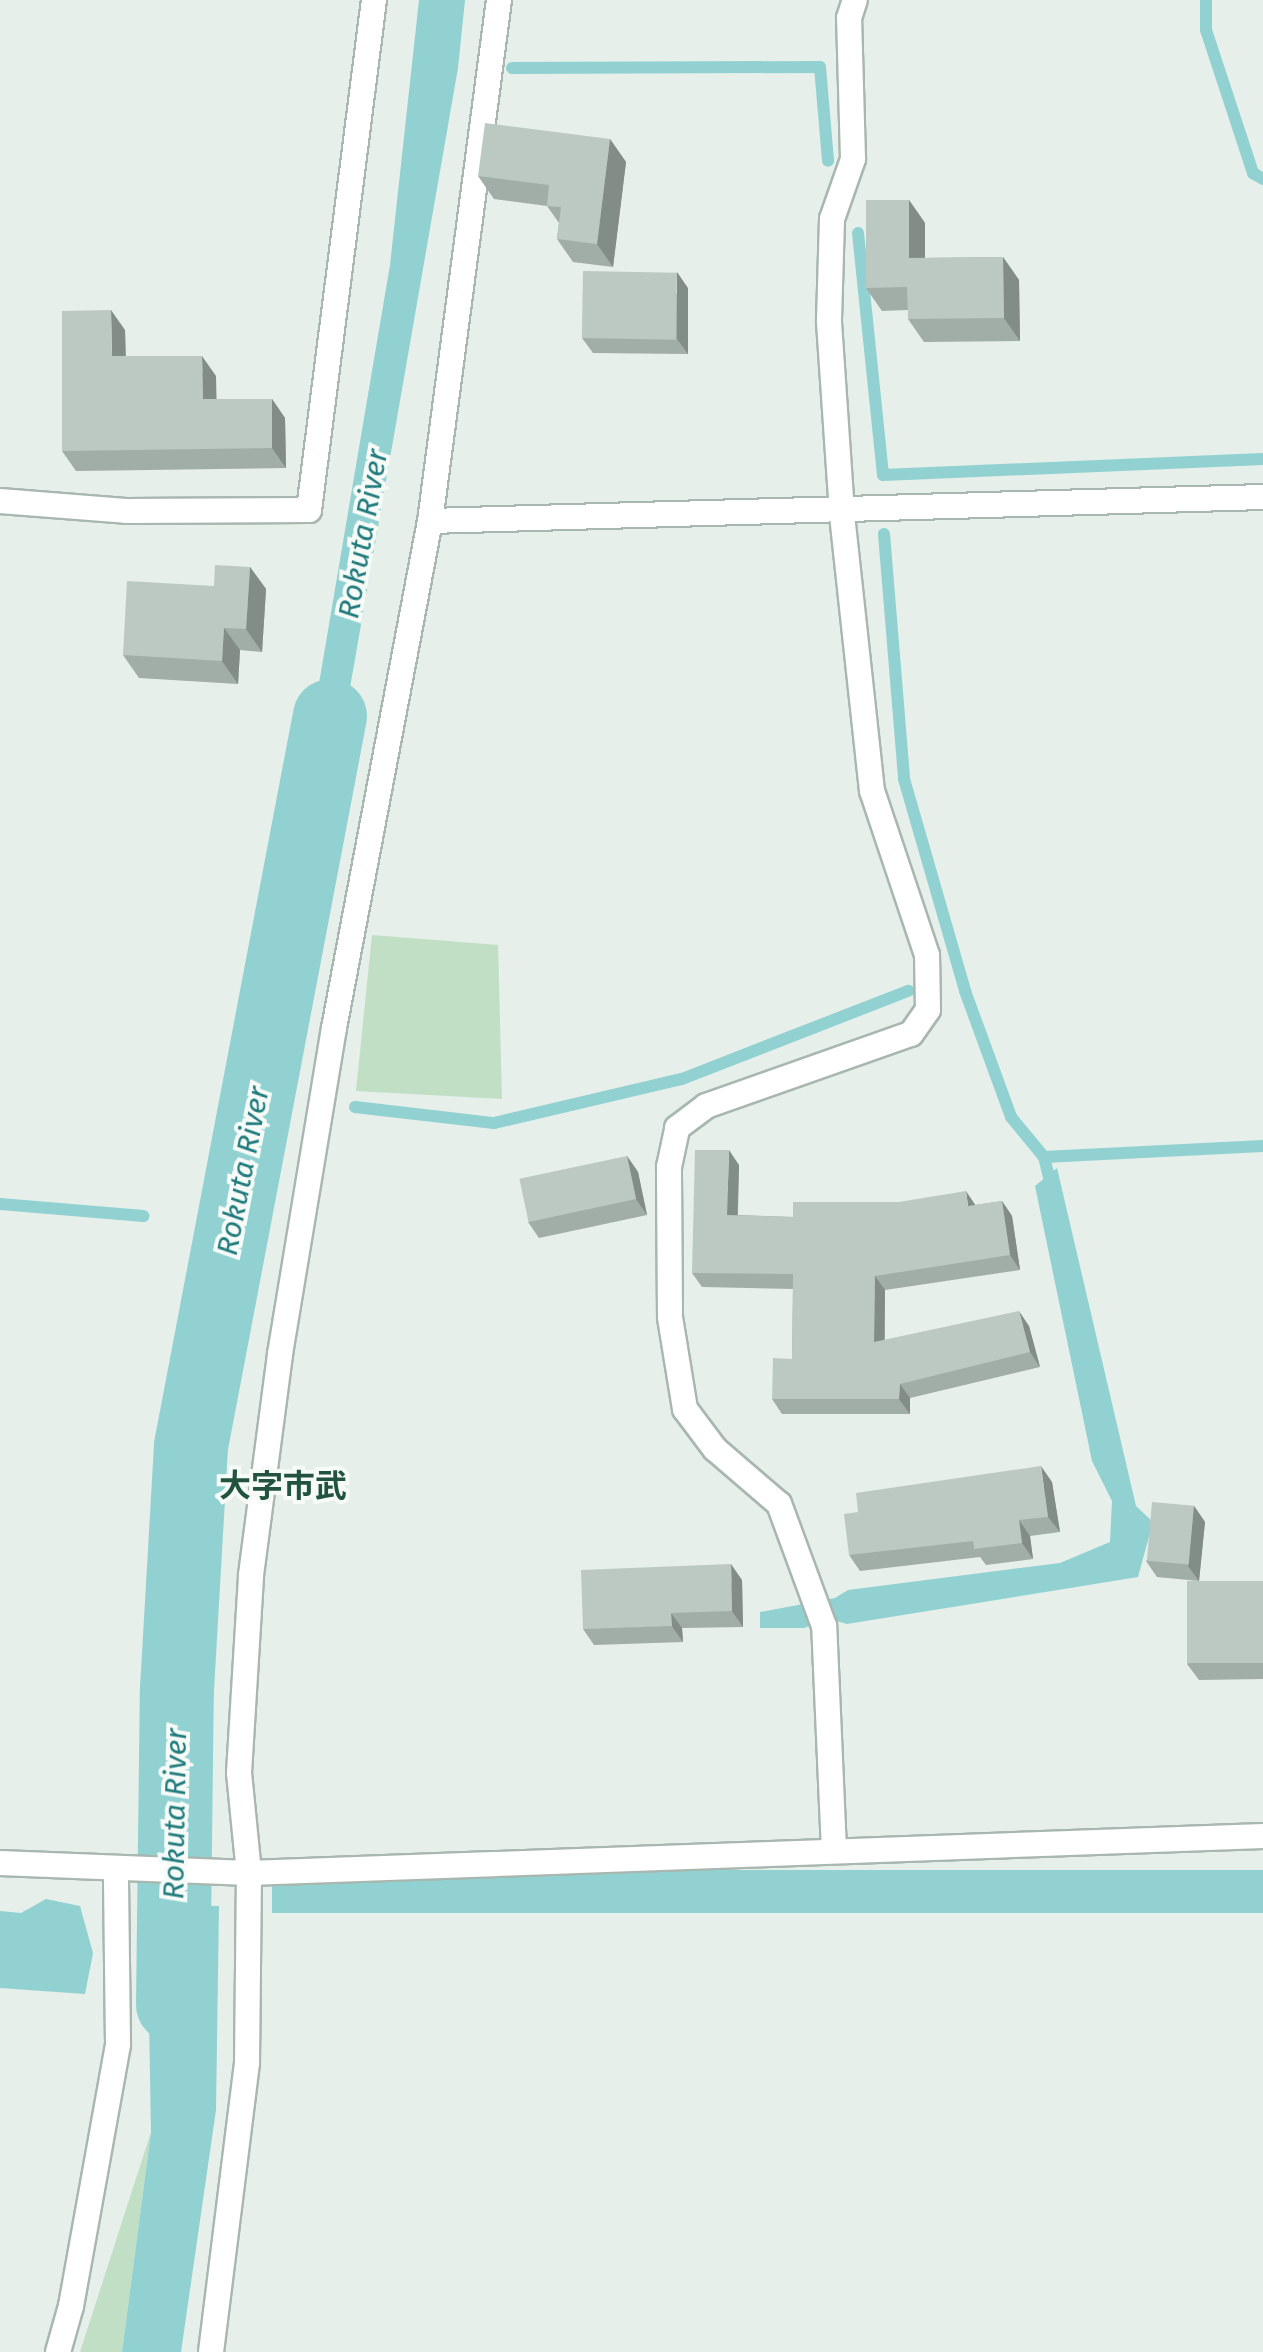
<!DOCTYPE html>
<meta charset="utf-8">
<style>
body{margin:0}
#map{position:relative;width:1263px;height:2352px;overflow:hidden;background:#e6efe9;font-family:"Fira Sans","Noto Sans JP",sans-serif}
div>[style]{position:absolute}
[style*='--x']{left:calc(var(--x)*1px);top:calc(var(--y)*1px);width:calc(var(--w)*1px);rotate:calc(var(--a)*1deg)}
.green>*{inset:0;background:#c0dfc4}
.water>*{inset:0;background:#91d1d1;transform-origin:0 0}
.stream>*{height:12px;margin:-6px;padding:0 6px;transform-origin:6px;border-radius:6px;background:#91d1d1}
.river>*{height:74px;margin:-37px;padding:0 37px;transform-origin:37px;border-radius:37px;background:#91d1d1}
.roads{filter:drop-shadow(2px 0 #a8b7af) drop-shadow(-2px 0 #a8b7af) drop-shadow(0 2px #a8b7af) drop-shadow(0 -2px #a8b7af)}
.minor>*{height:24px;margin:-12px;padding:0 12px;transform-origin:12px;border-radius:12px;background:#fff}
.tertiary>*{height:24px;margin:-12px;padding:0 12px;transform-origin:12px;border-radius:12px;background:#fff}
.wall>*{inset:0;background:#a1ada7}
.shaded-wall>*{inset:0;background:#838d88}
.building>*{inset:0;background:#bbc9c2;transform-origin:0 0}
span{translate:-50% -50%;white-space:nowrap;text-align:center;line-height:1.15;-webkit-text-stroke:8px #f7fbf8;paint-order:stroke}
.water-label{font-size:30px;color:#207b7c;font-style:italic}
.quarter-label{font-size:32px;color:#21533f;font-weight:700}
</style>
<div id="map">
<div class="green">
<i style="clip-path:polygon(372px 935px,498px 945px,502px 1099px,356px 1091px)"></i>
<i style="clip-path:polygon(151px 2132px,122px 2352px,80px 2352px)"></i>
</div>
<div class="water">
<i style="clip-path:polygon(419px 0,465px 0,458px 68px,328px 814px,296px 819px,390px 265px)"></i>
<i style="clip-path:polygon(1057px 1168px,1136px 1506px,1153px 1522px,1138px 1577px,847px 1624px,830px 1619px,804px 1628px,760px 1628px,760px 1612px,835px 1598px,848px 1590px,1060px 1563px,1110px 1542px,1112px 1501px,1092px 1461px,1035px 1186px)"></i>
<i style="left:1263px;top:1870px;width:43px;height:991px;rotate:90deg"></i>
<i style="clip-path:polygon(46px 1899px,80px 1906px,93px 1953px,85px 1994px,0 1988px,0 1911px,21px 1913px)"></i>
<i style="clip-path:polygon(147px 1905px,219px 1906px,216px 2110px,181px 2352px,122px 2352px,151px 2132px)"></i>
</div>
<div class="stream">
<i style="--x:1206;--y:0;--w:30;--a:90"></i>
<i style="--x:1206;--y:30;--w:151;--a:71.8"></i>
<i style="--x:1253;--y:173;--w:12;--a:31"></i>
<i style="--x:512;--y:68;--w:308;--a:-0.2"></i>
<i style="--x:820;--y:67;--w:94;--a:85.1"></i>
<i style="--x:858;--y:233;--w:243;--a:84.1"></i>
<i style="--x:883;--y:475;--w:380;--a:-2.4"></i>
<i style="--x:884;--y:534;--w:246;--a:85.3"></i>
<i style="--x:904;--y:779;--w:221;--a:73.9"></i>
<i style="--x:965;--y:991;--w:134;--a:69.9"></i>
<i style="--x:1011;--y:1117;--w:52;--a:50.5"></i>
<i style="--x:1044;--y:1157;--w:34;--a:76"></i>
<i style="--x:355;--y:1107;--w:140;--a:6.6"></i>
<i style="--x:494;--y:1123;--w:193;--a:-13.2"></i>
<i style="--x:682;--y:1079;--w:243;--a:-21.3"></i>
<i style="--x:1044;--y:1157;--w:219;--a:-2.9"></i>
<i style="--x:0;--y:1204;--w:144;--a:4.8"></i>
</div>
<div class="river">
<i style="--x:173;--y:2005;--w:316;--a:-89.3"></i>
<i style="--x:177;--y:1689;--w:243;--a:-86.7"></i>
<i style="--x:191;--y:1446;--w:743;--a:-79.22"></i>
</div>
<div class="roads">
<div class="minor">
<i style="--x:499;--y:0;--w:526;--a:97.54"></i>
<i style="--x:430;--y:521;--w:833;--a:-1.65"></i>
<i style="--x:0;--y:501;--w:126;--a:4.5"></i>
<i style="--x:126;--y:511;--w:183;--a:-0.3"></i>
<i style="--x:309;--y:510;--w:514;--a:-82.74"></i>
<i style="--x:834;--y:1851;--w:225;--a:-92.5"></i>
<i style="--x:824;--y:1626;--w:130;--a:-110.2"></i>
<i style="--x:779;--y:1504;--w:84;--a:-139.3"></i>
<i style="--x:715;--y:1449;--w:50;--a:-126.9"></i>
<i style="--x:685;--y:1409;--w:93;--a:-99.3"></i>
<i style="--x:670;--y:1317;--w:150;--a:-90.4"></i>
<i style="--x:669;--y:1167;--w:40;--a:-78"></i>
<i style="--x:677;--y:1128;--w:36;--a:-37"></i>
<i style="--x:706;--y:1106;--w:217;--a:-19.4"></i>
<i style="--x:911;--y:1034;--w:29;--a:-55"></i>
<i style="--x:928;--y:1010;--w:55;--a:-91"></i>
<i style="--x:927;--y:955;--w:173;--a:-108.5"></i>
<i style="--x:872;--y:791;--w:280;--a:-96.2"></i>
<i style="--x:842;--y:513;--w:193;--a:-93.9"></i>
<i style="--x:829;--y:320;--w:101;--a:-88.3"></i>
<i style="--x:832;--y:219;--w:64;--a:-70.7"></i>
<i style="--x:853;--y:159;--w:141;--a:-91.6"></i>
<i style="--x:849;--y:18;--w:19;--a:-72"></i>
<i style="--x:58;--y:2352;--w:48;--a:-74.2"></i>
<i style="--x:71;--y:2306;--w:266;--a:-79.8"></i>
<i style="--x:118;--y:2044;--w:173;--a:-90.7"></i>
<i style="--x:211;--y:2352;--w:292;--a:-82.9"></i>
<i style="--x:247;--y:2062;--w:189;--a:-89.4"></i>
<i style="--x:249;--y:1873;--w:100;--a:-95.7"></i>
<i style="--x:239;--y:1773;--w:198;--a:-86.5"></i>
<i style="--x:251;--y:1575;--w:223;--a:-82.5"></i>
<i style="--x:280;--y:1354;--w:330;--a:-80.6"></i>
<i style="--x:334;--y:1028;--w:516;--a:-79.28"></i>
</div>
<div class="tertiary">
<i style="--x:0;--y:1863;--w:249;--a:2.3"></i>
<i style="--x:249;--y:1873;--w:1015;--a:-2.09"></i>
</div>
</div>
<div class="wall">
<i style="clip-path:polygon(610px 139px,626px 162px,613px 267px,573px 262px,557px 239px,559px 223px,547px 206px,494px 199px,478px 176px)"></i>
<i style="clip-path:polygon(909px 200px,925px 223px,925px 258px,1003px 257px,1019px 280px,1020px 341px,924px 342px,908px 319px,908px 310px,882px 311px,866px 288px)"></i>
<i style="clip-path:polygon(688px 288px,688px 354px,593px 353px,582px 338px)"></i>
<i style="clip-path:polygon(125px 330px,126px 356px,216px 376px,216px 399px,272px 399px,285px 418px,286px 468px,76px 471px,62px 451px)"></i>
<i style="clip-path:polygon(250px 567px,266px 589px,262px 652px,240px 650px,238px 684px,139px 678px,123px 655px,214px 586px)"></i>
<i style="clip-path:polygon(627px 1156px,638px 1172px,647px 1215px,539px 1238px,528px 1222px)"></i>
<i style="clip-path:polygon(739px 1165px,738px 1215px,793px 1217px,975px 1205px,1002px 1201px,1012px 1216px,1020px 1270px,885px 1290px,885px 1340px,1029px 1326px,1040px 1367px,910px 1398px,910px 1414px,782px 1414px,772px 1399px,792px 1359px,793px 1289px,702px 1287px,692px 1273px)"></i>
<i style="clip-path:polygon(1052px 1482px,1060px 1532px,1030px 1536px,1033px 1559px,986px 1565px,980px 1557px,860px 1571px,849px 1555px)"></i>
<i style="clip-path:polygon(1194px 1506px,1205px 1522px,1199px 1581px,1157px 1577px,1146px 1561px)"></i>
<i style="clip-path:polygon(742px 1580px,743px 1627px,682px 1628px,683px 1642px,594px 1645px,583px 1629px)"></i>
<i style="clip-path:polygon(1263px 1581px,1263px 1679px,1199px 1680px,1187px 1664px)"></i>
</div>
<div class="shaded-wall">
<i style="clip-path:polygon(610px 139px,626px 162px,613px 267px,597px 244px)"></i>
<i style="clip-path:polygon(909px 200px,925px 223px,925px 281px,909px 258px)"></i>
<i style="clip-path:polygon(1003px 257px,1019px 280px,1020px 341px,1004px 318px)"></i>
<i style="clip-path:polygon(677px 272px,688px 288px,688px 354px,677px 339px)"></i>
<i style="clip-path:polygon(111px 310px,125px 330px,126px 376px,112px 356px)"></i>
<i style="clip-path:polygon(202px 356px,216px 376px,217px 419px,203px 399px)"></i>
<i style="clip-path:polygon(272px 399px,285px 418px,286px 468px,272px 448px)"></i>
<i style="clip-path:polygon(250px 567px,266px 589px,262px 652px,246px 629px)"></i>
<i style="clip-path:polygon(224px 628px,240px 650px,238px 684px,222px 661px)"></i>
<i style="clip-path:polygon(729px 1150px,739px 1165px,737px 1230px,727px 1215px)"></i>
<i style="clip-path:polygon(627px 1156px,638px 1172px,647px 1215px,636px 1199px)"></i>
<i style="clip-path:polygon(966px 1191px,976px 1206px,968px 1206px)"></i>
<i style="clip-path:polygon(1002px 1201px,1012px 1216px,1020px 1270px,1010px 1255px)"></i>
<i style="clip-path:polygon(875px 1276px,885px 1290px,884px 1356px,874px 1342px)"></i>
<i style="clip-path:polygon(1019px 1311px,1029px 1326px,1040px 1367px,1030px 1352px)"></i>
<i style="clip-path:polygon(900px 1384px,910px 1398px,910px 1414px,899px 1399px)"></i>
<i style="clip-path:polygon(1041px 1466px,1052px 1482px,1060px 1532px,1048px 1517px)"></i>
<i style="clip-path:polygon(1194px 1506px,1205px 1522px,1199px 1581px,1188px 1566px)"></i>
<i style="clip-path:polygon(1019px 1520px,1030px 1536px,1033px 1559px,1022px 1543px)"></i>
<i style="clip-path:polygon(731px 1564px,742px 1580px,743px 1627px,732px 1611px)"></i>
<i style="clip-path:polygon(671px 1613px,682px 1628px,683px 1642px,672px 1626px)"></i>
</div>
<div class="building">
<i style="clip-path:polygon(485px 123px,610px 139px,597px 244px,557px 239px,561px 207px,547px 206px,549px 185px,478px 176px)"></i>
<i style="clip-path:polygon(866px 200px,909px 200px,909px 258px,1003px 257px,1004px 318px,908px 319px,907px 287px,866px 288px)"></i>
<i style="left:583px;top:271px;width:94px;height:67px;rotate:1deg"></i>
<i style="clip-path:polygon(111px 310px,112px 356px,202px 356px,203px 399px,272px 399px,272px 448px,62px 451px,62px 311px)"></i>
<i style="clip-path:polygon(215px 565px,250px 567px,246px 629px,224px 628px,222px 661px,123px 655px,127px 581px,214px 586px)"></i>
<i style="clip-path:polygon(695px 1150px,729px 1150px,727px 1215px,793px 1217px,793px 1202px,899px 1202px,966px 1191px,968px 1206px,1002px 1201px,1010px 1255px,875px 1276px,874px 1342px,1019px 1311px,1030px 1352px,900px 1384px,899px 1399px,772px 1399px,773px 1358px,792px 1359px,793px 1274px,692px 1273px)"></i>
<i style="left:627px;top:1156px;width:44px;height:110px;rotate:78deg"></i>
<i style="clip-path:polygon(1041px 1466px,1048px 1517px,1019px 1520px,1022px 1543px,974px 1549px,973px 1541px,849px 1555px,844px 1514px,858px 1512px,856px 1493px)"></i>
<i style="left:1152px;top:1502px;width:42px;height:59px;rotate:5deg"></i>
<i style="clip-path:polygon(731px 1564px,732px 1611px,671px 1613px,672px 1626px,583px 1629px,581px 1570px)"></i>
<i style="left:1263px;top:1581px;width:82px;height:76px;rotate:90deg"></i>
</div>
<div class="water-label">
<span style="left:363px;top:534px;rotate:-80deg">Rokuta River</span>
<span style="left:243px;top:1171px;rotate:-79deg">Rokuta River</span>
<span style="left:175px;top:1814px;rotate:-89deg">Rokuta River</span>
</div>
<div class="quarter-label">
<span style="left:283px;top:1486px">大字市武</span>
</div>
</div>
